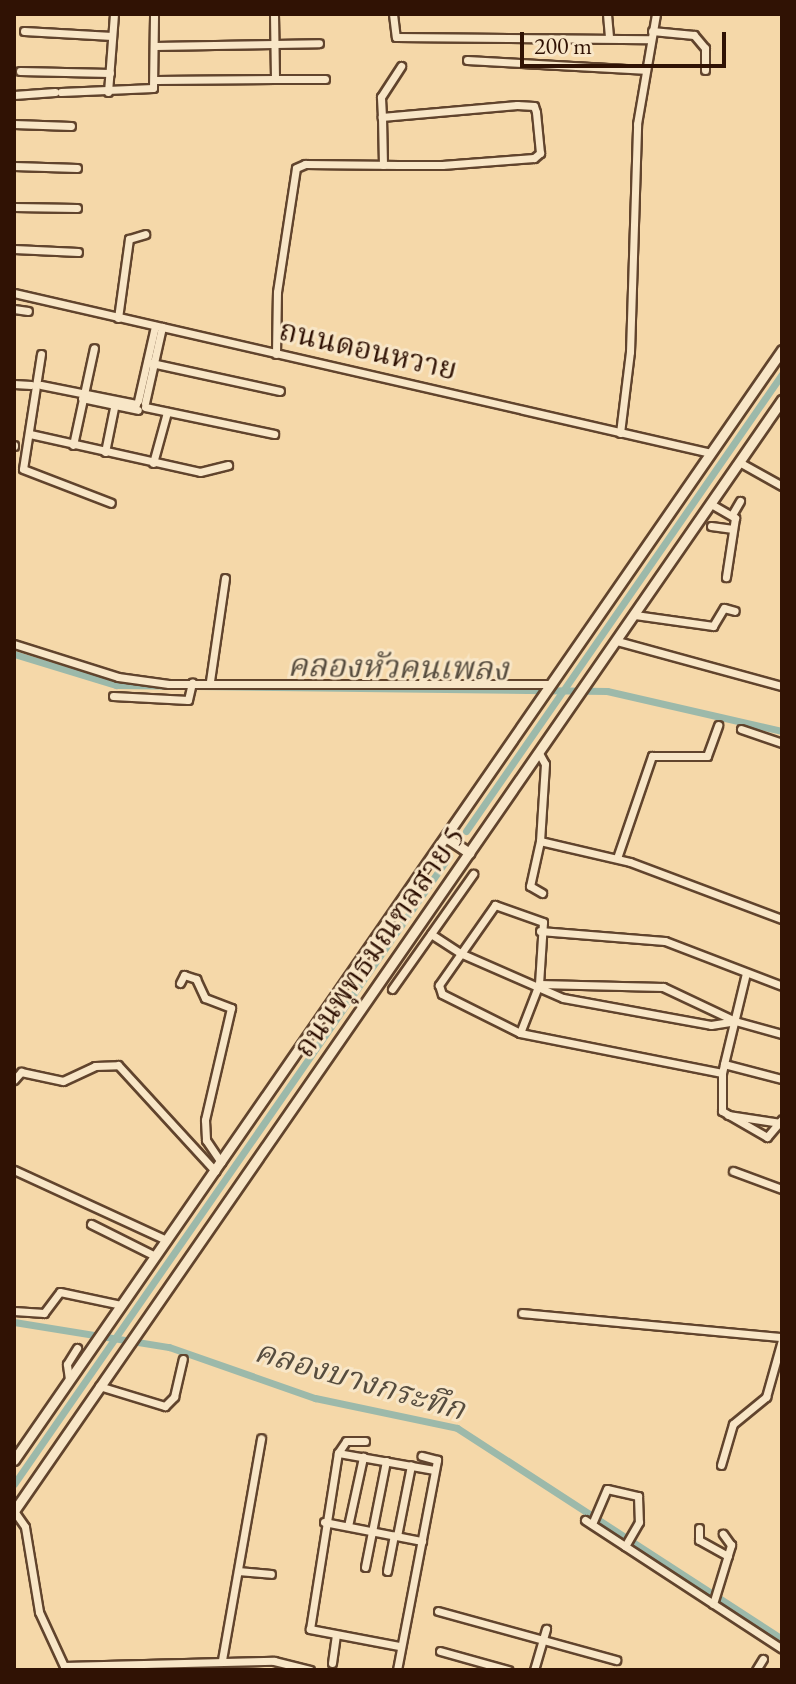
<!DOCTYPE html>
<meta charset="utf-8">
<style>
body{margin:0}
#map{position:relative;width:796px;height:1684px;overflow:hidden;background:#f5d8a9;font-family:"EB Garamond","Noto Serif Thai",serif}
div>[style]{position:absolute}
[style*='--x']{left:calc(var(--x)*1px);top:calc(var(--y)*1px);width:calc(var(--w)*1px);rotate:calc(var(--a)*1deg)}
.canal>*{height:7px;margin:-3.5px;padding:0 3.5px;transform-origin:3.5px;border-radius:3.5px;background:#9cb9aa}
.roads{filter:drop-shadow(2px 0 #61442d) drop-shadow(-2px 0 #61442d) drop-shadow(0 2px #61442d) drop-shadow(0 -2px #61442d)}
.minor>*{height:7px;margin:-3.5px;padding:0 3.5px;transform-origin:3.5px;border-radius:3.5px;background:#f8e6c7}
.secondary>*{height:9px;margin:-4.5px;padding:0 4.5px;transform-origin:4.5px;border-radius:4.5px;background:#f8e6c7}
span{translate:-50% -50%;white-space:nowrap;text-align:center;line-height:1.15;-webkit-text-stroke:6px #f8e6c7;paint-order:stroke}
.street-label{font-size:30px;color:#301204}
.water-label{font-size:32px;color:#564c3e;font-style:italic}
.frame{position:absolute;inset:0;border:16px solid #301204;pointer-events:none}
.scale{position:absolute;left:520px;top:32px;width:206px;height:36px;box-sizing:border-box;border:4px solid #301204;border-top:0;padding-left:10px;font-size:24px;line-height:28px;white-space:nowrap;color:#301204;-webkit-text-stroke:6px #f8e6c7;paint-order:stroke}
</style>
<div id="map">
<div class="canal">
<i style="--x:14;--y:654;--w:107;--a:16.9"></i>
<i style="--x:116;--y:685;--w:491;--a:0.7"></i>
<i style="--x:607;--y:691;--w:180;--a:12.9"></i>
<i style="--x:466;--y:831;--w:556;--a:-55.34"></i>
<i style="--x:14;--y:1322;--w:157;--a:9.2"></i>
<i style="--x:169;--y:1347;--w:155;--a:19.3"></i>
<i style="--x:315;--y:1398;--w:145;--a:11.9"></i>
<i style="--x:457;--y:1428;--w:387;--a:33"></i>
<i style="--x:14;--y:1484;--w:764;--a:-55.29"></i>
</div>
<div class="roads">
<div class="minor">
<i style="--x:274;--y:14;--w:65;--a:89.1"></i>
<i style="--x:275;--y:79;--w:50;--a:0"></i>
<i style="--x:393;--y:14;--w:23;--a:83"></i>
<i style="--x:396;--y:37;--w:254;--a:0.5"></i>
<i style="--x:607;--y:14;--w:23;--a:85"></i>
<i style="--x:24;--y:31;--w:88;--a:3.3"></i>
<i style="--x:652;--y:31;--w:42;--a:5.4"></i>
<i style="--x:694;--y:35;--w:17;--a:50"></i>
<i style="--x:705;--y:48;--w:22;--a:90"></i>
<i style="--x:155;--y:46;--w:164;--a:-1"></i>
<i style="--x:467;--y:60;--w:177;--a:3.2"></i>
<i style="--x:20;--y:71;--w:90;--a:1.3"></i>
<i style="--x:156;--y:80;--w:119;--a:-0.5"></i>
<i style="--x:61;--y:92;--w:92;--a:-2.5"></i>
<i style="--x:153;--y:88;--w:74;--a:-89.2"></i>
<i style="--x:108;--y:92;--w:78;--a:-85.6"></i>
<i style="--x:14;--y:95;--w:41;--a:-4.2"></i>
<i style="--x:382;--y:117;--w:20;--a:-93"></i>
<i style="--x:381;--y:97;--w:37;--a:-57"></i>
<i style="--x:14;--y:124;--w:57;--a:2"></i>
<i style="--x:14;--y:166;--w:63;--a:1.8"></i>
<i style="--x:14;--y:207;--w:63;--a:0.9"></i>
<i style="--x:14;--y:249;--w:64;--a:2.7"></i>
<i style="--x:14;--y:293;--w:715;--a:12.93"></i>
<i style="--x:14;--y:309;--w:14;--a:8"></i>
<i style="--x:118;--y:318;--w:80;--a:-82.1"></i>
<i style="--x:129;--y:239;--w:17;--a:-17"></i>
<i style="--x:41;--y:354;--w:116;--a:98.9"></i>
<i style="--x:23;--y:469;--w:94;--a:21.1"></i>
<i style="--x:276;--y:354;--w:62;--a:-89.1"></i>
<i style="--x:277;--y:292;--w:125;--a:-81.3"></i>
<i style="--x:296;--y:168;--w:10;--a:-24"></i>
<i style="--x:305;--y:164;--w:94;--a:0.6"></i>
<i style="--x:399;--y:165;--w:43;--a:0"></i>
<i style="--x:442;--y:165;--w:92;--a:-4.4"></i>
<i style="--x:534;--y:158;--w:8;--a:-40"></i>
<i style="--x:540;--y:153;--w:41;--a:-95.6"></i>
<i style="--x:536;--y:112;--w:6;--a:-108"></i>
<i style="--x:534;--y:106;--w:17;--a:-177"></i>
<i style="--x:517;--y:105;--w:136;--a:174.9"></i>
<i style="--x:382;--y:117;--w:48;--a:88.8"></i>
<i style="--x:147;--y:362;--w:136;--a:12.3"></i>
<i style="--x:14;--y:384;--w:17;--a:3"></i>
<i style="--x:41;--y:385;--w:97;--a:11.3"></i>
<i style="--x:82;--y:398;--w:57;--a:12.1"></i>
<i style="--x:138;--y:401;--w:77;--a:-77.2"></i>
<i style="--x:145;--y:403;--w:78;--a:-77.4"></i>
<i style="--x:145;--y:407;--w:132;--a:11.8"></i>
<i style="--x:620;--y:433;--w:82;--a:-83"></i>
<i style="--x:630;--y:352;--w:228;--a:-88.2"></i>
<i style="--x:637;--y:124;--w:112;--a:-80.2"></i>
<i style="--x:30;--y:434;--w:174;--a:12.6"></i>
<i style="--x:200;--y:472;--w:29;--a:-14"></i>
<i style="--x:14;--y:445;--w:1;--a:90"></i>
<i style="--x:73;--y:445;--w:99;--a:-77.8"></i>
<i style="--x:105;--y:452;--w:50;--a:-78.5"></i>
<i style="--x:739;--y:462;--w:49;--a:29.2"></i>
<i style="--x:153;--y:463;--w:53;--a:-74.6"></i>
<i style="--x:711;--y:504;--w:28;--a:30"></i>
<i style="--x:735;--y:518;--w:60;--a:98.7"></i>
<i style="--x:733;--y:513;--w:14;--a:-60"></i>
<i style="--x:711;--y:526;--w:22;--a:8"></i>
<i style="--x:635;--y:615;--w:79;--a:8"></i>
<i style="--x:713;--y:626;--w:21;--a:-59"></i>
<i style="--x:724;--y:608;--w:11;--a:15"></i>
<i style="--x:617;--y:641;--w:171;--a:15.3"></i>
<i style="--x:14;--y:644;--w:109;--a:17.6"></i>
<i style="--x:118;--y:677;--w:51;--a:7.8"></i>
<i style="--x:169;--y:684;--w:382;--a:0"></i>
<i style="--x:210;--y:681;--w:104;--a:-81.7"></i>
<i style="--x:113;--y:696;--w:75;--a:3.1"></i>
<i style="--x:188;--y:700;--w:18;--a:-77"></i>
<i style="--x:741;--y:729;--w:43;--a:18.9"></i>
<i style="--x:540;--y:755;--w:10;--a:61"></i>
<i style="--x:545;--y:764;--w:77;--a:93.7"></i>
<i style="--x:540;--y:841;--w:92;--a:13.1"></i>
<i style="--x:630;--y:862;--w:162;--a:20.6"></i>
<i style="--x:540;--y:841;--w:46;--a:102.5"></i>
<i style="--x:530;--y:886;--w:14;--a:30"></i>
<i style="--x:617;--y:858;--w:108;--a:-71.1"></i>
<i style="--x:652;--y:756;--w:55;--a:0"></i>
<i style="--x:707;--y:756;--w:33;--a:-70"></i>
<i style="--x:540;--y:931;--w:125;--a:4.6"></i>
<i style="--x:665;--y:941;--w:125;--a:21"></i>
<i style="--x:431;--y:934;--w:35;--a:33"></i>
<i style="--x:460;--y:953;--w:112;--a:23.6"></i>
<i style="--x:563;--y:998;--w:150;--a:10.3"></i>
<i style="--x:711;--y:1025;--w:24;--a:-9"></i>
<i style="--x:746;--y:973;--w:94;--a:103.6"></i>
<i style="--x:724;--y:1064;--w:60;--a:14.5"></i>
<i style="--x:180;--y:983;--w:9;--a:-63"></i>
<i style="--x:184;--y:975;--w:13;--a:18"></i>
<i style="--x:196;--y:979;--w:21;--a:65"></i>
<i style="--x:205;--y:998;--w:28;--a:21"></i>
<i style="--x:231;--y:1008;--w:115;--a:103.1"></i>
<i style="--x:205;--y:1120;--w:20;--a:87"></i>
<i style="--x:206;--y:1140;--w:27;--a:56"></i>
<i style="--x:539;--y:984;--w:124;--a:1.4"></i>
<i style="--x:663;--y:987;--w:80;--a:25.3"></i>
<i style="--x:735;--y:1021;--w:49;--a:15.5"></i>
<i style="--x:392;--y:989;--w:141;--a:-54.8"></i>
<i style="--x:520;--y:1033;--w:53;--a:-68.8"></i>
<i style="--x:539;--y:984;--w:62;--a:-86.3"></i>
<i style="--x:543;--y:922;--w:51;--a:-160.5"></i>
<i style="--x:495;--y:905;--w:98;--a:125"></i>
<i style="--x:439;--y:985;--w:9;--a:72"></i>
<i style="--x:442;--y:994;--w:87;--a:26.6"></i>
<i style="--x:520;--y:1033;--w:206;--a:11.2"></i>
<i style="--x:722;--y:1073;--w:9;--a:-77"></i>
<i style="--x:722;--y:1073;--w:38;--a:90"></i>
<i style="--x:722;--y:1111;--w:52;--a:30"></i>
<i style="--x:767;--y:1137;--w:23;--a:-50"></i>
<i style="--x:14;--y:1080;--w:11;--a:-49"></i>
<i style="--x:21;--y:1072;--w:43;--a:12.1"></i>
<i style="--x:63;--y:1081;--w:35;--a:-25"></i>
<i style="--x:95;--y:1066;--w:23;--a:-2"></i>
<i style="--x:118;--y:1065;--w:144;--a:47.5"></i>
<i style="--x:728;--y:1115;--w:53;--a:8.7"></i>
<i style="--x:14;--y:1170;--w:167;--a:24.7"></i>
<i style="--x:733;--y:1171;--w:52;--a:20.2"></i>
<i style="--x:91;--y:1224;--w:72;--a:26.6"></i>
<i style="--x:14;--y:1311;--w:30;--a:4"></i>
<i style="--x:44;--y:1313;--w:26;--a:-53"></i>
<i style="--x:60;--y:1292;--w:62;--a:12"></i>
<i style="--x:522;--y:1313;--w:261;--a:5.3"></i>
<i style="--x:69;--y:1379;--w:15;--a:-98"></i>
<i style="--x:67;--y:1364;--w:19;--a:-58"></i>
<i style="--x:99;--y:1386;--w:69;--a:16.9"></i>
<i style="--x:165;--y:1406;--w:13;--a:-45"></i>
<i style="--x:174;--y:1397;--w:39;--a:-77"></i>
<i style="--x:338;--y:1453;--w:14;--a:-56"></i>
<i style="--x:346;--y:1441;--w:19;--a:0"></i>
<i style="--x:721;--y:1465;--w:43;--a:-73.7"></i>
<i style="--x:733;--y:1424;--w:43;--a:-39.3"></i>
<i style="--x:766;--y:1397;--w:59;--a:-74.3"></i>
<i style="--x:14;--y:1511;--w:19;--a:55"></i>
<i style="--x:25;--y:1527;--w:86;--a:80.6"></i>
<i style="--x:39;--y:1612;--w:60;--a:65.2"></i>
<i style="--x:64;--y:1666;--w:210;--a:-1.4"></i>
<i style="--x:274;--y:1661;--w:37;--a:14"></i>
<i style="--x:585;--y:1520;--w:235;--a:33.2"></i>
<i style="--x:324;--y:1522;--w:100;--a:11"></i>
<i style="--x:592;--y:1524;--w:38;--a:-67"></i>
<i style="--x:607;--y:1489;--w:32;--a:13"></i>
<i style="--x:638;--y:1496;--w:26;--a:88"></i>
<i style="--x:639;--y:1522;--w:28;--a:120"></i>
<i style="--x:348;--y:1526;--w:71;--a:-77.7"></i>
<i style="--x:699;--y:1528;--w:12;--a:90"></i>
<i style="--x:699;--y:1540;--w:33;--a:29"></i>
<i style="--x:397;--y:1536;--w:72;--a:-78.8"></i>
<i style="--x:365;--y:1567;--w:108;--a:-78.8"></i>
<i style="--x:238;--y:1571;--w:33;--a:5"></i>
<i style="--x:387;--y:1571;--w:36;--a:-79"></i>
<i style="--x:713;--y:1604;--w:62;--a:-73"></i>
<i style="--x:731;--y:1545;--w:14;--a:-126"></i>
<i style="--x:438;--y:1611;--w:185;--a:15.4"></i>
<i style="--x:399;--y:1646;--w:91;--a:-169.2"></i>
<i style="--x:310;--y:1629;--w:178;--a:-81"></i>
<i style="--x:338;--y:1453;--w:97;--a:10"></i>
<i style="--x:440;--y:1651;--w:71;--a:15.6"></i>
<i style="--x:222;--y:1660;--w:225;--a:-80"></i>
<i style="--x:332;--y:1663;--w:27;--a:-82"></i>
<i style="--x:397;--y:1670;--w:214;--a:-79.2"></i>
<i style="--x:437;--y:1460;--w:16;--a:-165"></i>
<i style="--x:534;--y:1670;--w:43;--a:-73.7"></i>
<i style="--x:756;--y:1670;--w:13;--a:-58"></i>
</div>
<div class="secondary">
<i style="--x:447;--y:838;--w:27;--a:34"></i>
<i style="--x:14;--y:1460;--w:1350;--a:-55.32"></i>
<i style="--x:14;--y:1511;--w:1351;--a:-55.35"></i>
</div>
</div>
<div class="street-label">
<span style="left:368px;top:350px;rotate:13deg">ถนนดอนหวาย</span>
<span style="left:379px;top:942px;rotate:-55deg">ถนนพุทธมณฑลสาย 5</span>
</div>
<div class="water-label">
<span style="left:398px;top:667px;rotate:1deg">คลองหัวคนเพลง</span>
<span style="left:360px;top:1380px;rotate:16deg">คลองบางกระทึก</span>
</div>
<div class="frame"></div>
<div class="scale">200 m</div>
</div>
